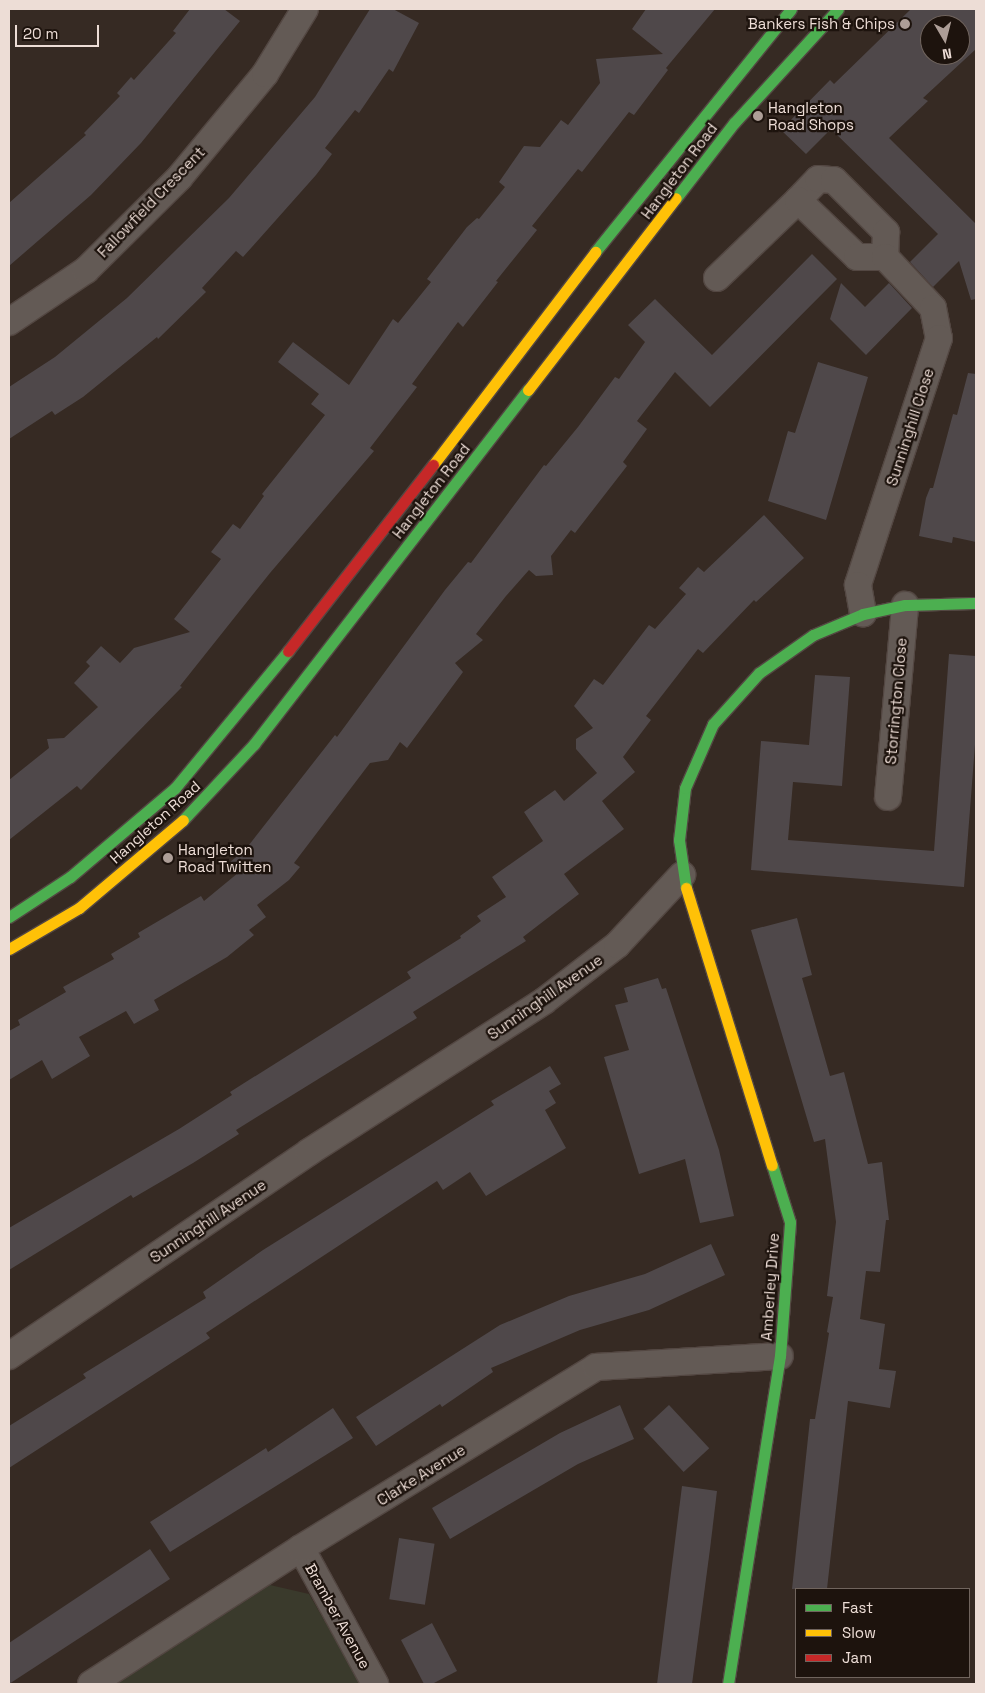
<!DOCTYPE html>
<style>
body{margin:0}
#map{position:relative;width:985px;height:1693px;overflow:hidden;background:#362a23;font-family:"Space Grotesk",sans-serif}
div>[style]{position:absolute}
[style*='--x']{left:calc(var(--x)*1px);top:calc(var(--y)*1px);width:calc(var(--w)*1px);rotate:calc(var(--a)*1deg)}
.green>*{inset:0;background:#3a3a2c}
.building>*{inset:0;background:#4f484a;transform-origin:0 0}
.roads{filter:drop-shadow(1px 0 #534742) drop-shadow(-1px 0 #534742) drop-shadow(0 1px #534742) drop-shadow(0 -1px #534742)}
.street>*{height:26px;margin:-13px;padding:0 13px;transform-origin:13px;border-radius:13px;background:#635a55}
.fast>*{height:11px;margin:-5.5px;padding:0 5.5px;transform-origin:5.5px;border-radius:5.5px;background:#4caf50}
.slow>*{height:11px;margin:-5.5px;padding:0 5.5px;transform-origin:5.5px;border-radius:5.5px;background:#ffc107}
.jam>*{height:11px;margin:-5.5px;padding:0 5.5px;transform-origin:5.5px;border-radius:5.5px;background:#c62828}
.dots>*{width:14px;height:14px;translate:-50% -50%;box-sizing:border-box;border:2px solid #1d130d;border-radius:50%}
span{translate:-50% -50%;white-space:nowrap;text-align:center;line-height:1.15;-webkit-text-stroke:4.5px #1d130d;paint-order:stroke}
.poi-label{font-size:15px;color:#edddd6}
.right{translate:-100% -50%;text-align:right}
.left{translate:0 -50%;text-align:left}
.street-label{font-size:15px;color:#edddd6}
.frame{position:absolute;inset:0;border:10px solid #edddd6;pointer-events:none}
.legend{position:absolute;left:795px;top:1588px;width:175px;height:90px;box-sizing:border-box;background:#1d130d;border:1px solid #70645d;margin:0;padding:6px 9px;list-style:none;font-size:15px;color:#edddd6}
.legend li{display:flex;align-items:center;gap:10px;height:25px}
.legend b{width:25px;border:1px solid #70645d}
.north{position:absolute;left:920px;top:15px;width:50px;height:50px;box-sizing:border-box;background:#1d130d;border:1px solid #70645d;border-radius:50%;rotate:172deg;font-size:14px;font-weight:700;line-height:20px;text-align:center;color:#edddd6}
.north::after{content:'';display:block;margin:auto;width:18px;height:22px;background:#ad9e97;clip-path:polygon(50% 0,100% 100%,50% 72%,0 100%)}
.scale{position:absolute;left:15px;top:25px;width:84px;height:22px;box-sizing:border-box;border:2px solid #edddd6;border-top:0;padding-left:6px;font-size:15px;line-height:18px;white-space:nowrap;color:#edddd6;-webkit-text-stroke:4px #1d130d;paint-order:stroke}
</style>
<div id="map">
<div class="green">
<i style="clip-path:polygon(270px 1585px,309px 1594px,361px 1684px,117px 1684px)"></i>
</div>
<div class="building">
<i style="clip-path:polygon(190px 9px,224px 9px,240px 21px,141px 143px,91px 195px,9px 266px,9px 203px,86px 135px,84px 133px,120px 96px,117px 93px,131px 77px,134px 80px,176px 33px,173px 31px)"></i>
<i style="clip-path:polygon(370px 9px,393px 9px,419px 23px,393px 72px,389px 69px,359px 113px,355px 110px,325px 148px,332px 154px,316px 175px,243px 257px,236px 251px,202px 288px,206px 292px,158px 339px,157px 337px,83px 397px,55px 415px,52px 411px,9px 439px,9px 387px,55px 357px,127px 298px,229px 198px,315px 97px)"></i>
<i style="clip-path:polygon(646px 9px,715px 9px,666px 68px,668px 70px,634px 115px,629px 112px,582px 172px,578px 169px,532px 226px,537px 230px,496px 281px,498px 282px,463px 327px,458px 322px,412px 384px,417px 387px,370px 448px,374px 451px,270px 573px,180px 686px,182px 687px,81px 790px,77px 786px,9px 840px,9px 780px,49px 748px,47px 739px,64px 738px,98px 707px,74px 683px,90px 666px,86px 662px,101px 646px,120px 663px,134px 648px,190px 632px,174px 619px,221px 559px,211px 552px,233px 524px,240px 529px,264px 496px,262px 494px,325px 415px,311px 404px,319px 394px,278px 362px,293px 342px,349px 385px,393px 319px,398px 323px,431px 282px,427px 279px,467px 227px,477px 218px,479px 219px,505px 187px,499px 182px,524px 146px,540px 147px,561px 120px,568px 125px,600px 83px,596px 59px,663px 54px,632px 29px)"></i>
<i style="clip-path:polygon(evenodd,911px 9px,976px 9px,976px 49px,923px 98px,928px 101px,889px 138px,976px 224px,976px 299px,971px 300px,959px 261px,933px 287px,910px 262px,938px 234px,831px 129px,806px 154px,781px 130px,830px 80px,834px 84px,911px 9px,930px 25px,960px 25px,960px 55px,930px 55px,930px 25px)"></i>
<i style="clip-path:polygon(812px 254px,837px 279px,710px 407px,675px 372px,637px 421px,647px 429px,623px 462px,627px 466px,575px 533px,571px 530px,551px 556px,553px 575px,536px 576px,529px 570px,506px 596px,476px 634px,483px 640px,455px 663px,463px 672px,407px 748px,400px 742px,388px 760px,370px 763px,294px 863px,300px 867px,289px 880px,257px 905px,266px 917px,249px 930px,254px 935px,227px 957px,154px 1000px,159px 1010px,134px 1024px,126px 1011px,79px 1037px,90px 1056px,52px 1079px,42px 1060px,9px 1080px,9px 1031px,20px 1025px,18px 1020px,66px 992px,63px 987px,114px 959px,111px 954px,140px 937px,138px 933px,201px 896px,204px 901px,238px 873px,230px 862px,245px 850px,335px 735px,337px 737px,445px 590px,468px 562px,471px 563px,544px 465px,546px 466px,578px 427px,615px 377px,619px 379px,645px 342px,628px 325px,655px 299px,712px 355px)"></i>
<i style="clip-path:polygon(841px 283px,865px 307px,889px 283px,912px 308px,866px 355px,830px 319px)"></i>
<i style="clip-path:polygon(818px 362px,868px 377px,826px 520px,768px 501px,788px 431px,795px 433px)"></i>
<i style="clip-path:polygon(968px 373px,976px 374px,976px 542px,953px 537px,952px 543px,919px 536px,926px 498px,930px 488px,933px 488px,953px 414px,957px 415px)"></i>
<i style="clip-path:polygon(764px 515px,804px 558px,756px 602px,754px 600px,703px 653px,698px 649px,646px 716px,651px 720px,623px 757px,635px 772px,602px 801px,624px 829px,564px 874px,579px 894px,523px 937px,526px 941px,413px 1012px,417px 1018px,236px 1130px,239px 1134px,193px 1163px,133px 1198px,131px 1195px,9px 1270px,9px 1228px,179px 1129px,232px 1095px,230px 1092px,411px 978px,407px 972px,461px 938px,460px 936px,481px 921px,477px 916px,506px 897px,492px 877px,543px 841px,524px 812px,555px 790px,564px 801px,597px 773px,576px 749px,576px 739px,593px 728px,574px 706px,594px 679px,603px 685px,649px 625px,655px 629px,686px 594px,679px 588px,698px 567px,704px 572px)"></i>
<i style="clip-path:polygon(949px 654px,976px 656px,976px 732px,964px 887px,751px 870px,761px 741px,809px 745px,815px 675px,850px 677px,842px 786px,793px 782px,788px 840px,934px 851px)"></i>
<i style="clip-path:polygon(797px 918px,812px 975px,802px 978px,830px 1076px,844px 1072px,868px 1164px,882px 1162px,889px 1220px,886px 1220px,880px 1272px,866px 1271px,860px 1319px,885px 1324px,879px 1369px,896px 1371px,890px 1408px,848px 1401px,827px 1589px,792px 1589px,810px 1419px,815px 1419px,829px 1333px,827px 1332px,833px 1297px,827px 1296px,836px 1222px,825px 1139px,814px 1142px,751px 930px)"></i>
<i style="clip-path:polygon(658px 978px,662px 989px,666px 988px,719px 1150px,734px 1216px,700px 1223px,685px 1159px,639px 1174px,604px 1057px,629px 1050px,615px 1005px,628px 1002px,624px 988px)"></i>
<i style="clip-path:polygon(550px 1066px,561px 1084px,549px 1091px,556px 1103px,545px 1110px,566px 1148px,486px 1196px,470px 1172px,443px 1190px,437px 1181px,206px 1333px,210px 1338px,9px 1468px,9px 1426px,86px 1378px,83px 1374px,206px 1298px,203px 1292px,263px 1250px,494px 1105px,491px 1101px)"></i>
<i style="clip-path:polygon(711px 1244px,725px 1275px,649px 1310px,580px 1330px,491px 1368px,493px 1372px,442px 1407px,440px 1404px,376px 1446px,356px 1417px,500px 1325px,569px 1296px,645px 1274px)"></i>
<i style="clip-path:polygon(620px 1405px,634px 1439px,578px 1464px,450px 1539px,432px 1508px,560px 1433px)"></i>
<i style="left:669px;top:1405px;width:59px;height:35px;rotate:47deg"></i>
<i style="clip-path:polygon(333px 1408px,353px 1438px,170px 1552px,150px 1522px,266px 1448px,268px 1452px)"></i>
<i style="clip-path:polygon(682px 1486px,717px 1491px,710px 1549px,692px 1684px,657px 1684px)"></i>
<i style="left:399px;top:1538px;width:36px;height:62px;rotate:9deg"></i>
<i style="clip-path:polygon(150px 1549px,170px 1579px,9px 1684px,9px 1643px)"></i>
<i style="clip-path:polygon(432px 1623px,457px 1671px,432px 1684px,424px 1684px,401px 1640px)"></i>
</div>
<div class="roads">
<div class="street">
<i style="--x:798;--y:200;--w:29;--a:-46"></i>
<i style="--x:818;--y:179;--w:16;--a:4"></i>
<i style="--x:834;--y:180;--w:74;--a:45"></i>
<i style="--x:886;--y:232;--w:25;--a:92"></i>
<i style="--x:717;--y:278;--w:112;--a:-43.9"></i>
<i style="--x:798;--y:200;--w:82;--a:44"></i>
<i style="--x:857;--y:257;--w:28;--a:0"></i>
<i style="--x:885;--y:257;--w:70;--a:46.7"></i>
<i style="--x:933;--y:308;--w:31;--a:79"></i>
<i style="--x:939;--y:338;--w:260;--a:108.2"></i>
<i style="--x:858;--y:585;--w:29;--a:80"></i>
<i style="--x:9;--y:322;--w:93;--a:-34"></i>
<i style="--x:86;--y:270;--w:131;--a:-44.7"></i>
<i style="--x:179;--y:178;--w:135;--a:-50.4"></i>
<i style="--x:265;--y:74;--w:76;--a:-58.4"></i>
<i style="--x:888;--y:797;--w:193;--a:-84.9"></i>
<i style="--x:9;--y:1356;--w:363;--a:-34.2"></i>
<i style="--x:309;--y:1152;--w:279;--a:-32.7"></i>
<i style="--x:544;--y:1001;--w:92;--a:-37.5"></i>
<i style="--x:617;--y:945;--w:96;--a:-47.1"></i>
<i style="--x:301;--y:1548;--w:155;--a:61.4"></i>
<i style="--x:91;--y:1684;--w:250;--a:-32.9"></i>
<i style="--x:301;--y:1548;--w:346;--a:-31.5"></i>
<i style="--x:596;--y:1367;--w:184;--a:-3.4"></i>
</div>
<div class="fast">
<i style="--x:676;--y:198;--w:95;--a:-52.3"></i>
<i style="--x:734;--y:123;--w:154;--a:-47.6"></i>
<i style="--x:595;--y:252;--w:312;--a:-51.1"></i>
<i style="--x:183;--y:820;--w:104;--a:-46.9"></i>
<i style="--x:254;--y:744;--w:448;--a:-52.3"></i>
<i style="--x:686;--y:888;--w:49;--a:-98.3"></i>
<i style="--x:679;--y:840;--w:52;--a:-83.4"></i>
<i style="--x:685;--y:788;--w:70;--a:-66.4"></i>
<i style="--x:713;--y:724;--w:69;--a:-48"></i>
<i style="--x:759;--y:673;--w:66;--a:-35.1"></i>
<i style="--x:813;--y:635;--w:54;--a:-22.8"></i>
<i style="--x:863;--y:614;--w:43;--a:-12.1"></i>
<i style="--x:905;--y:605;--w:71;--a:-1.6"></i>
<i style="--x:9;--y:917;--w:73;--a:-33.3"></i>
<i style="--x:70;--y:877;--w:138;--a:-40.3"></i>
<i style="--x:175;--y:788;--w:178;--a:-50.5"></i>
<i style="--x:728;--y:1684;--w:332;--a:-81"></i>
<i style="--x:780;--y:1356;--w:134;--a:-85.7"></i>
<i style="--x:790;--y:1222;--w:60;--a:-107.5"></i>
</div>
<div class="slow">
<i style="--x:528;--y:390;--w:242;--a:-52.4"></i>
<i style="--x:433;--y:465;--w:268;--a:-52.7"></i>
<i style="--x:686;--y:888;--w:290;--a:72.8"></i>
<i style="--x:9;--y:949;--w:81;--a:-30.4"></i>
<i style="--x:79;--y:908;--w:136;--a:-40.2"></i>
</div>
<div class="jam">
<i style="--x:288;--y:651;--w:236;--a:-52.1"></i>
</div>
</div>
<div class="dots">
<i style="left:905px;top:24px;background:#ad9e97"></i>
<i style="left:758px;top:116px;background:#ad9e97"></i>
<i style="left:168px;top:858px;background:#ad9e97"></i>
</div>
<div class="poi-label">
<span class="right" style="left:895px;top:24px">Bankers Fish &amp; Chips</span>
<span class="left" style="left:768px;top:116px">Hangleton<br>Road Shops</span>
<span class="left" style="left:178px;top:858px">Hangleton<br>Road Twitten</span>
</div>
<div class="street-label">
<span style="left:679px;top:171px;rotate:-53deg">Hangleton Road</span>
<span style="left:151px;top:202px;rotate:-46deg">Fallowfield Crescent</span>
<span style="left:910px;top:427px;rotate:-72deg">Sunninghill Close</span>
<span style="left:431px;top:491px;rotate:-52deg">Hangleton Road</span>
<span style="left:896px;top:701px;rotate:-85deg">Storrington Close</span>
<span style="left:155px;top:822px;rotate:-42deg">Hangleton Road</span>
<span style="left:545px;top:997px;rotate:-35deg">Sunninghill Avenue</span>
<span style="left:208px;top:1221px;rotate:-34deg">Sunninghill Avenue</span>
<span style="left:770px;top:1287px;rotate:-86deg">Amberley Drive</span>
<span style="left:421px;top:1475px;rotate:-32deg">Clarke Avenue</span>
<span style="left:338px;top:1616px;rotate:61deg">Bramber Avenue</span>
</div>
<div class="frame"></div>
<ul class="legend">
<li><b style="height:6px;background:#4caf50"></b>Fast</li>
<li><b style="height:6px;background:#ffc107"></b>Slow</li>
<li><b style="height:6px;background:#c62828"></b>Jam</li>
</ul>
<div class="north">N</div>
<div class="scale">20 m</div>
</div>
